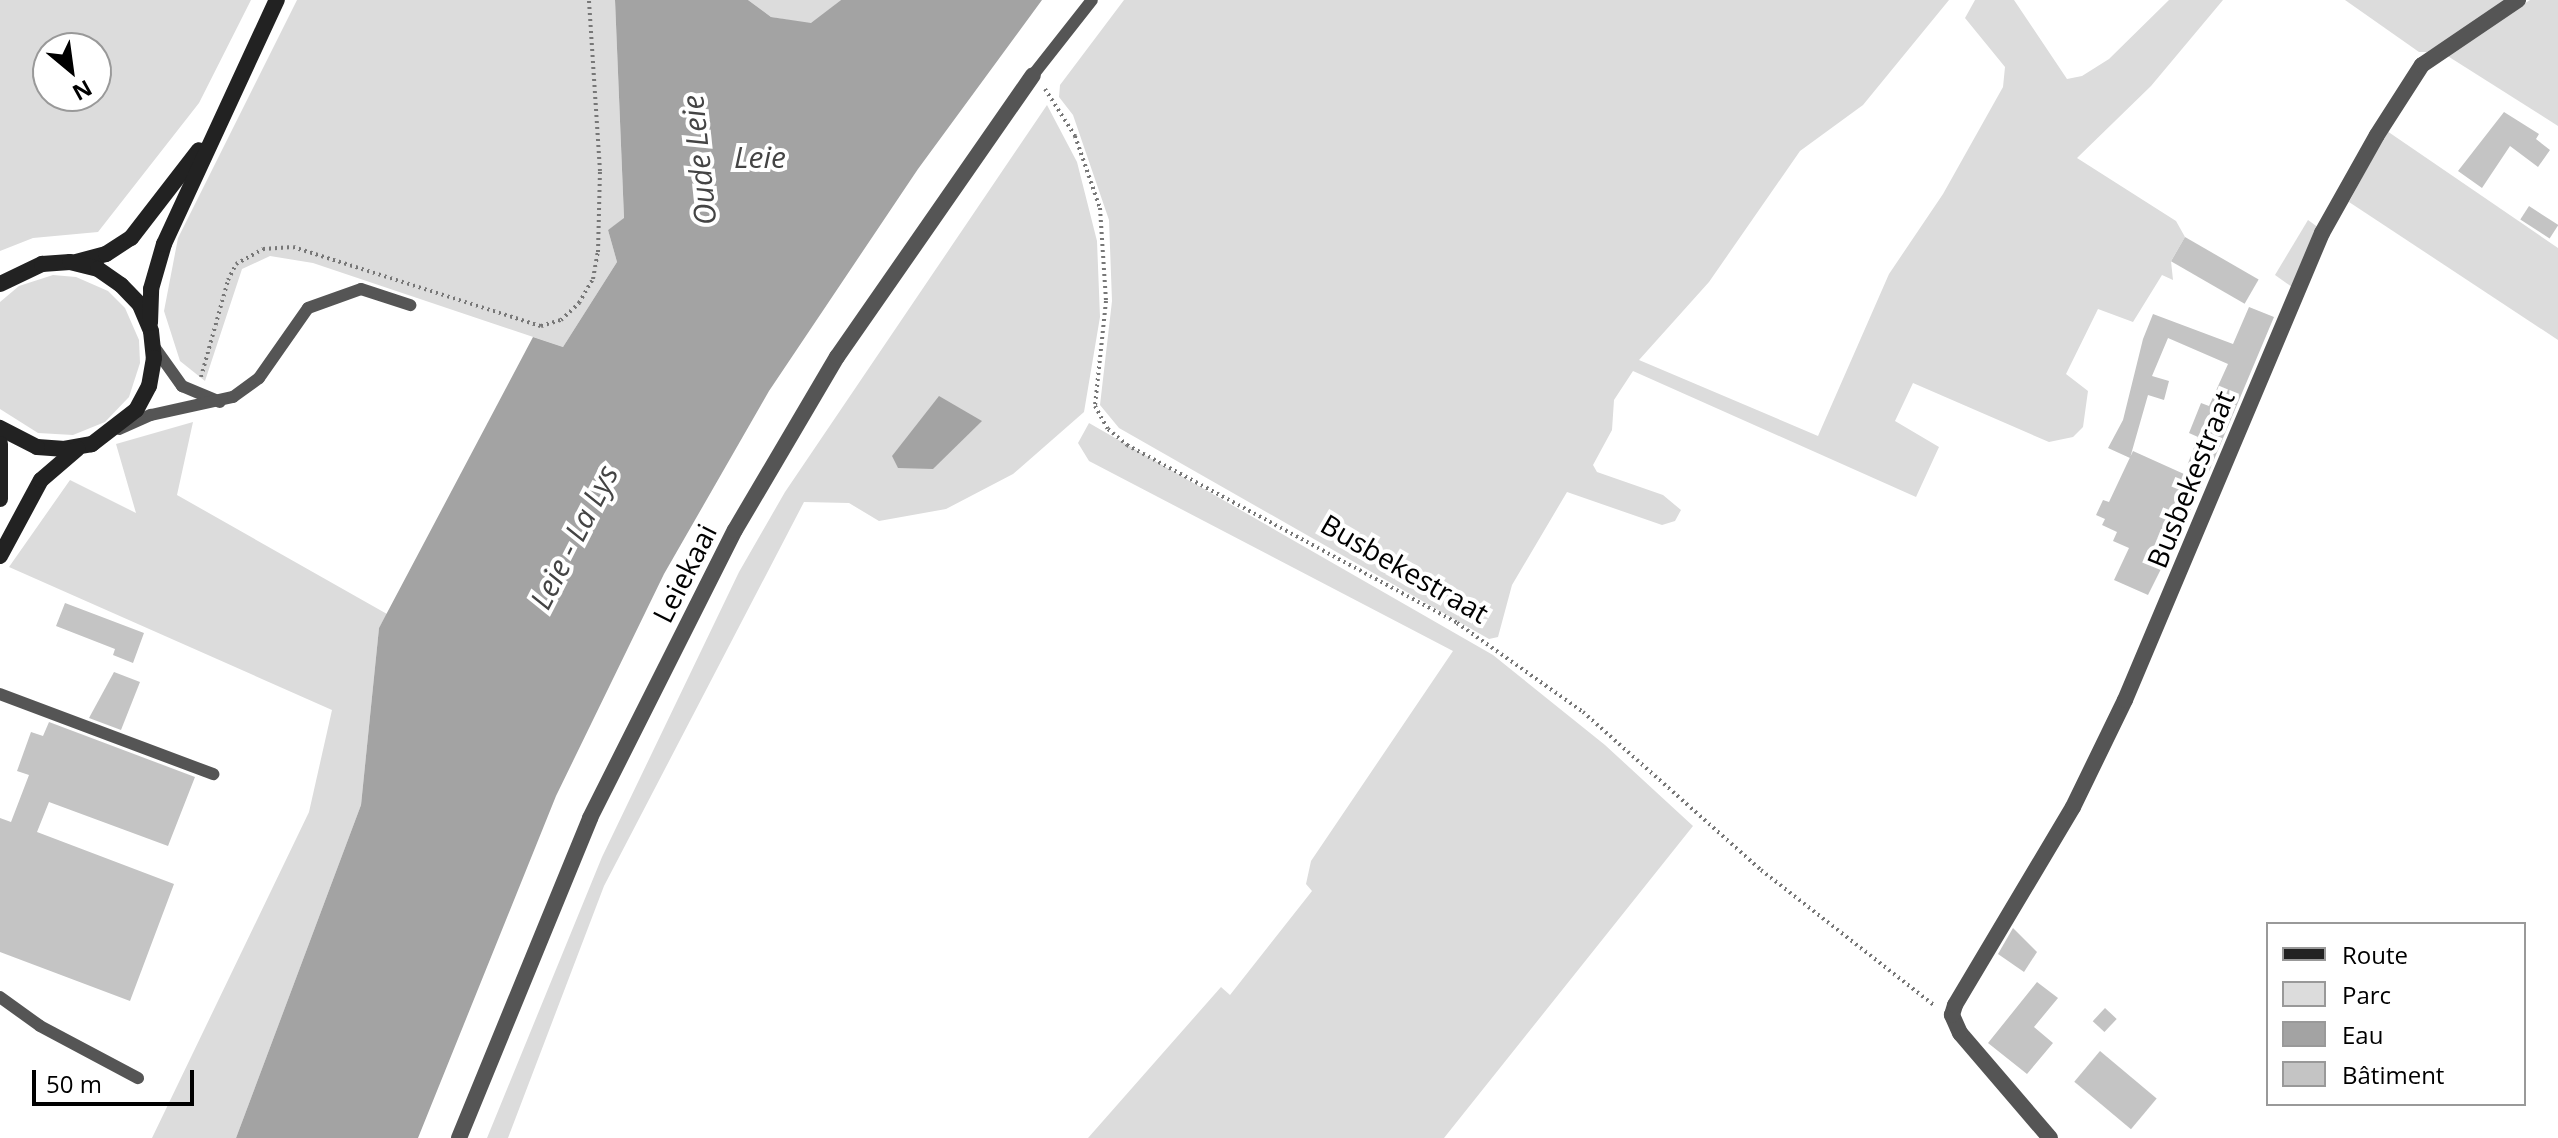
<!DOCTYPE html>
<meta charset="utf-8">
<style>
body{margin:0}
#map{position:relative;width:2558px;height:1138px;overflow:hidden;background:#fff;font-family:"Open Sans",sans-serif}
div>[style]{position:absolute}
[style*='--x']{left:calc(var(--x)*1px);top:calc(var(--y)*1px);width:calc(var(--w)*1px);rotate:calc(var(--a)*1deg)}
.green>*{inset:0;background:#dcdcdc}
.water>*{inset:0;background:#a3a3a3}
.building>*{inset:0;background:#c4c4c4;transform-origin:0 0}
.path>*{height:4px;margin-top:-2px;transform-origin:0;background:repeating-linear-gradient(90deg,#777 0 2px,transparent 0 6px)}
.lane>*{height:12px;margin:-6px;padding:0 6px;transform-origin:6px;border-radius:6px;background:#555}
.street>*{height:16px;margin:-8px;padding:0 8px;transform-origin:8px;border-radius:8px;background:#555}
.secondary>*{height:16px;margin:-8px;padding:0 8px;transform-origin:8px;border-radius:8px;background:#222}
span{translate:-50% -50%;white-space:nowrap;text-align:center;line-height:1.15;-webkit-text-stroke:8px #fff;paint-order:stroke}
.street-label{font-size:28px;color:#000}
.water-label{font-size:30px;color:#444;font-style:italic}
.legend{position:absolute;left:2266px;top:922px;width:260px;height:184px;box-sizing:border-box;background:#fff;border:2px solid #999;margin:0;padding:10px 14px;list-style:none;font-size:24px;color:#000}
.legend li{display:flex;align-items:center;gap:16px;height:40px}
.legend b{width:40px;border:2px solid #999}
.north{position:absolute;left:32px;top:32px;width:80px;height:80px;box-sizing:border-box;background:#fff;border:2px solid #999;border-radius:50%;rotate:151deg;font-size:22px;font-weight:700;line-height:32px;text-align:center;color:#000}
.north::after{content:'';display:block;margin:auto;width:28px;height:36px;background:#000;clip-path:polygon(50% 0,100% 100%,50% 72%,0 100%)}
.scale{position:absolute;left:32px;top:1070px;width:162px;height:36px;box-sizing:border-box;border:4px solid #000;border-top:0;padding-left:10px;font-size:24px;line-height:28px;white-space:nowrap;color:#000;-webkit-text-stroke:6px #fff;paint-order:stroke}
</style>
<div id="map">
<div class="green">
<i style="clip-path:polygon(evenodd,0 0,251px 0,199px 103px,98px 232px,33px 238px,0 251px,0 0,48px 48px,96px 48px,96px 96px,48px 96px,48px 48px)"></i>
<i style="clip-path:polygon(297px 0,615px 0,624px 219px,608px 230px,617px 262px,563px 347px,313px 263px,270px 256px,242px 269px,205px 381px,180px 361px,164px 311px,178px 238px)"></i>
<i style="clip-path:polygon(748px 0,841px 0,811px 24px,771px 17px)"></i>
<i style="clip-path:polygon(1124px 0,1949px 0,1863px 105px,1800px 151px,1709px 282px,1639px 360px,1818px 436px,1889px 274px,1943px 194px,2003px 87px,2005px 67px,1965px 18px,1975px 0,2014px 0,2067px 79px,2082px 76px,2109px 59px,2169px 0,2223px 0,2151px 86px,2077px 158px,2176px 221px,2185px 237px,2171px 261px,2173px 280px,2162px 275px,2133px 322px,2098px 309px,2066px 374px,2088px 391px,2083px 427px,2073px 437px,2049px 442px,1913px 383px,1895px 421px,1939px 447px,1916px 497px,1633px 371px,1614px 400px,1612px 430px,1593px 465px,1597px 472px,1663px 495px,1681px 510px,1675px 521px,1662px 525px,1567px 492px,1512px 585px,1498px 637px,1489px 639px,1119px 428px,1100px 405px,1112px 301px,1109px 220px,1073px 115px,1059px 97px,1060px 85px)"></i>
<i style="clip-path:polygon(2345px 0,2509px 0,2427px 52px,2419px 52px)"></i>
<i style="clip-path:polygon(2530px 0,2558px 0,2558px 126px,2446px 55px)"></i>
<i style="clip-path:polygon(1047px 105px,1077px 162px,1097px 241px,1100px 317px,1084px 412px,1013px 474px,946px 509px,879px 521px,849px 503px,804px 502px,604px 886px,508px 1138px,487px 1138px,602px 857px,739px 572px,785px 492px)"></i>
<i style="clip-path:polygon(2387px 131px,2558px 248px,2558px 340px,2349px 202px)"></i>
<i style="clip-path:polygon(2308px 220px,2319px 228px,2292px 287px,2275px 275px)"></i>
<i style="clip-path:polygon(53px 275px,76px 277px,108px 291px,125px 308px,139px 340px,140px 363px,129px 397px,105px 422px,73px 435px,38px 433px,0 409px,0 302px,19px 286px)"></i>
<i style="clip-path:polygon(193px 422px,177px 495px,387px 614px,379px 628px,361px 805px,236px 1138px,152px 1138px,309px 812px,332px 710px,9px 567px,70px 480px,136px 513px,116px 444px)"></i>
<i style="clip-path:polygon(1089px 423px,1493px 655px,1605px 745px,1693px 826px,1444px 1138px,1088px 1138px,1221px 987px,1230px 995px,1312px 891px,1306px 884px,1311px 861px,1453px 651px,1089px 461px,1078px 443px)"></i>
</div>
<div class="water">
<i style="clip-path:polygon(615px 0,748px 0,771px 17px,811px 23px,841px 0,1042px 0,918px 169px,769px 391px,664px 574px,556px 796px,418px 1138px,236px 1138px,361px 805px,379px 628px,533px 337px,563px 347px,617px 262px,608px 230px,624px 218px)"></i>
<i style="clip-path:polygon(939px 396px,982px 421px,933px 469px,898px 468px,892px 456px)"></i>
</div>
<div class="building">
<i style="clip-path:polygon(2504px 112px,2539px 134px,2536px 139px,2550px 150px,2538px 167px,2510px 146px,2482px 188px,2458px 171px)"></i>
<i style="left:2529px;top:206px;width:35px;height:16px;rotate:33deg"></i>
<i style="left:2185px;top:237px;width:85px;height:28px;rotate:30deg"></i>
<i style="clip-path:polygon(2249px 307px,2274px 317px,2205px 481px,2148px 595px,2114px 580px,2129px 548px,2113px 541px,2117px 532px,2102px 525px,2105px 519px,2096px 515px,2103px 500px,2109px 502px,2133px 451px,2184px 474px,2198px 437px,2189px 433px,2201px 403px,2209px 406px,2228px 364px,2168px 338px,2152px 376px,2169px 381px,2164px 400px,2148px 395px,2130px 458px,2108px 448px,2123px 420px,2143px 339px,2153px 314px,2233px 344px)"></i>
<i style="clip-path:polygon(65px 603px,144px 633px,133px 663px,113px 655px,115px 649px,56px 626px)"></i>
<i style="clip-path:polygon(114px 672px,140px 682px,121px 730px,89px 718px)"></i>
<i style="clip-path:polygon(49px 722px,195px 777px,168px 846px,49px 802px,37px 832px,174px 884px,130px 1001px,0 952px,0 818px,11px 822px,29px 775px,17px 771px,31px 732px,43px 736px)"></i>
<i style="clip-path:polygon(2013px 928px,2037px 952px,2024px 972px,1998px 954px)"></i>
<i style="clip-path:polygon(2037px 982px,2058px 998px,2034px 1027px,2053px 1043px,2027px 1074px,1988px 1043px)"></i>
<i style="left:2105px;top:1008px;width:16px;height:18px;rotate:43deg"></i>
<i style="left:2100px;top:1051px;width:74px;height:40px;rotate:40deg"></i>
</div>
<div class="path">
<i style="--x:1045;--y:89;--w:56;--a:57.4"></i>
<i style="--x:1075;--y:136;--w:76;--a:70.9"></i>
<i style="--x:1100;--y:208;--w:93;--a:86.3"></i>
<i style="--x:1106;--y:301;--w:106;--a:96"></i>
<i style="--x:1095;--y:406;--w:26;--a:61"></i>
<i style="--x:1108;--y:429;--w:25;--a:40"></i>
<i style="--x:1127;--y:445;--w:375;--a:28.3"></i>
<i style="--x:1457;--y:623;--w:154;--a:35.2"></i>
<i style="--x:1583;--y:712;--w:238;--a:41.6"></i>
<i style="--x:1761;--y:870;--w:221;--a:38"></i>
<i style="--x:201;--y:377;--w:101;--a:-74.4"></i>
<i style="--x:228;--y:280;--w:18;--a:-63"></i>
<i style="--x:236;--y:264;--w:31;--a:-29"></i>
<i style="--x:263;--y:249;--w:30;--a:-4"></i>
<i style="--x:293;--y:247;--w:260;--a:17.7"></i>
<i style="--x:541;--y:326;--w:21;--a:-17"></i>
<i style="--x:561;--y:320;--w:25;--a:-43"></i>
<i style="--x:579;--y:303;--w:28;--a:-60"></i>
<i style="--x:593;--y:279;--w:27;--a:-80"></i>
<i style="--x:598;--y:252;--w:81;--a:-88.6"></i>
<i style="--x:600;--y:171;--w:171;--a:-93.7"></i>
</div>
<div class="lane">
<i style="--x:1033;--y:75;--w:95;--a:-51.8"></i>
<i style="--x:155;--y:348;--w:47;--a:54.6"></i>
<i style="--x:182;--y:386;--w:41;--a:22.8"></i>
<i style="--x:119;--y:429;--w:35;--a:-24"></i>
<i style="--x:151;--y:415;--w:84;--a:-12.4"></i>
<i style="--x:233;--y:397;--w:32;--a:-36"></i>
<i style="--x:259;--y:378;--w:85;--a:-55"></i>
<i style="--x:308;--y:308;--w:56;--a:-19.7"></i>
<i style="--x:361;--y:289;--w:52;--a:18.1"></i>
<i style="--x:0;--y:694;--w:228;--a:20.6"></i>
<i style="--x:0;--y:997;--w:49;--a:35.9"></i>
<i style="--x:40;--y:1026;--w:111;--a:28"></i>
</div>
<div class="street">
<i style="--x:459;--y:1138;--w:346;--a:-67.7"></i>
<i style="--x:590;--y:818;--w:322;--a:-63.3"></i>
<i style="--x:735;--y:530;--w:201;--a:-59.5"></i>
<i style="--x:837;--y:357;--w:343;--a:-55.2"></i>
<i style="--x:2050;--y:1138;--w:138;--a:-130.6"></i>
<i style="--x:1960;--y:1033;--w:20;--a:-114"></i>
<i style="--x:1952;--y:1015;--w:10;--a:-73"></i>
<i style="--x:1955;--y:1005;--w:230;--a:-59.2"></i>
<i style="--x:2073;--y:807;--w:119;--a:-64.1"></i>
<i style="--x:2125;--y:700;--w:507;--a:-67.13"></i>
<i style="--x:2322;--y:233;--w:112;--a:-60.7"></i>
<i style="--x:2377;--y:135;--w:83;--a:-57.3"></i>
<i style="--x:2422;--y:65;--w:116;--a:-34.1"></i>
</div>
<div class="secondary">
<i style="--x:76;--y:262;--w:31;--a:-15"></i>
<i style="--x:106;--y:254;--w:30;--a:-33"></i>
<i style="--x:131;--y:238;--w:111;--a:-52.3"></i>
<i style="--x:0;--y:284;--w:47;--a:-25.5"></i>
<i style="--x:42;--y:264;--w:28;--a:-4"></i>
<i style="--x:70;--y:262;--w:29;--a:14"></i>
<i style="--x:98;--y:269;--w:28;--a:35"></i>
<i style="--x:121;--y:285;--w:28;--a:46"></i>
<i style="--x:140;--y:305;--w:28;--a:67"></i>
<i style="--x:151;--y:331;--w:27;--a:84"></i>
<i style="--x:154;--y:358;--w:28;--a:100"></i>
<i style="--x:149;--y:386;--w:27;--a:118"></i>
<i style="--x:136;--y:410;--w:56;--a:142.3"></i>
<i style="--x:92;--y:444;--w:27;--a:170"></i>
<i style="--x:65;--y:449;--w:28;--a:-176"></i>
<i style="--x:37;--y:447;--w:42;--a:-152.8"></i>
<i style="--x:150;--y:323;--w:34;--a:-88"></i>
<i style="--x:151;--y:289;--w:47;--a:-73.9"></i>
<i style="--x:164;--y:244;--w:269;--a:-65.2"></i>
<i style="--x:0;--y:444;--w:55;--a:90"></i>
<i style="--x:0;--y:556;--w:86;--a:-61.7"></i>
<i style="--x:41;--y:480;--w:48;--a:-40.7"></i>
</div>
<div class="street-label">
<span style="left:2190px;top:479px;rotate:-68deg">Busbekestraat</span>
<span style="left:1405px;top:568px;rotate:30deg">Busbekestraat</span>
<span style="left:684px;top:573px;rotate:-63deg">Leiekaai</span>
</div>
<div class="water-label">
<span style="left:760px;top:157px">Leie</span>
<span style="left:699px;top:160px;rotate:-96deg">Oude Leie</span>
<span style="left:574px;top:537px;rotate:-63deg">Leie - La Lys</span>
</div>
<ul class="legend">
<li><b style="height:10px;background:#222"></b>Route</li>
<li><b style="height:22px;background:#dcdcdc"></b>Parc</li>
<li><b style="height:22px;background:#a3a3a3"></b>Eau</li>
<li><b style="height:22px;background:#c4c4c4"></b>Bâtiment</li>
</ul>
<div class="north">N</div>
<div class="scale">50 m</div>
</div>
